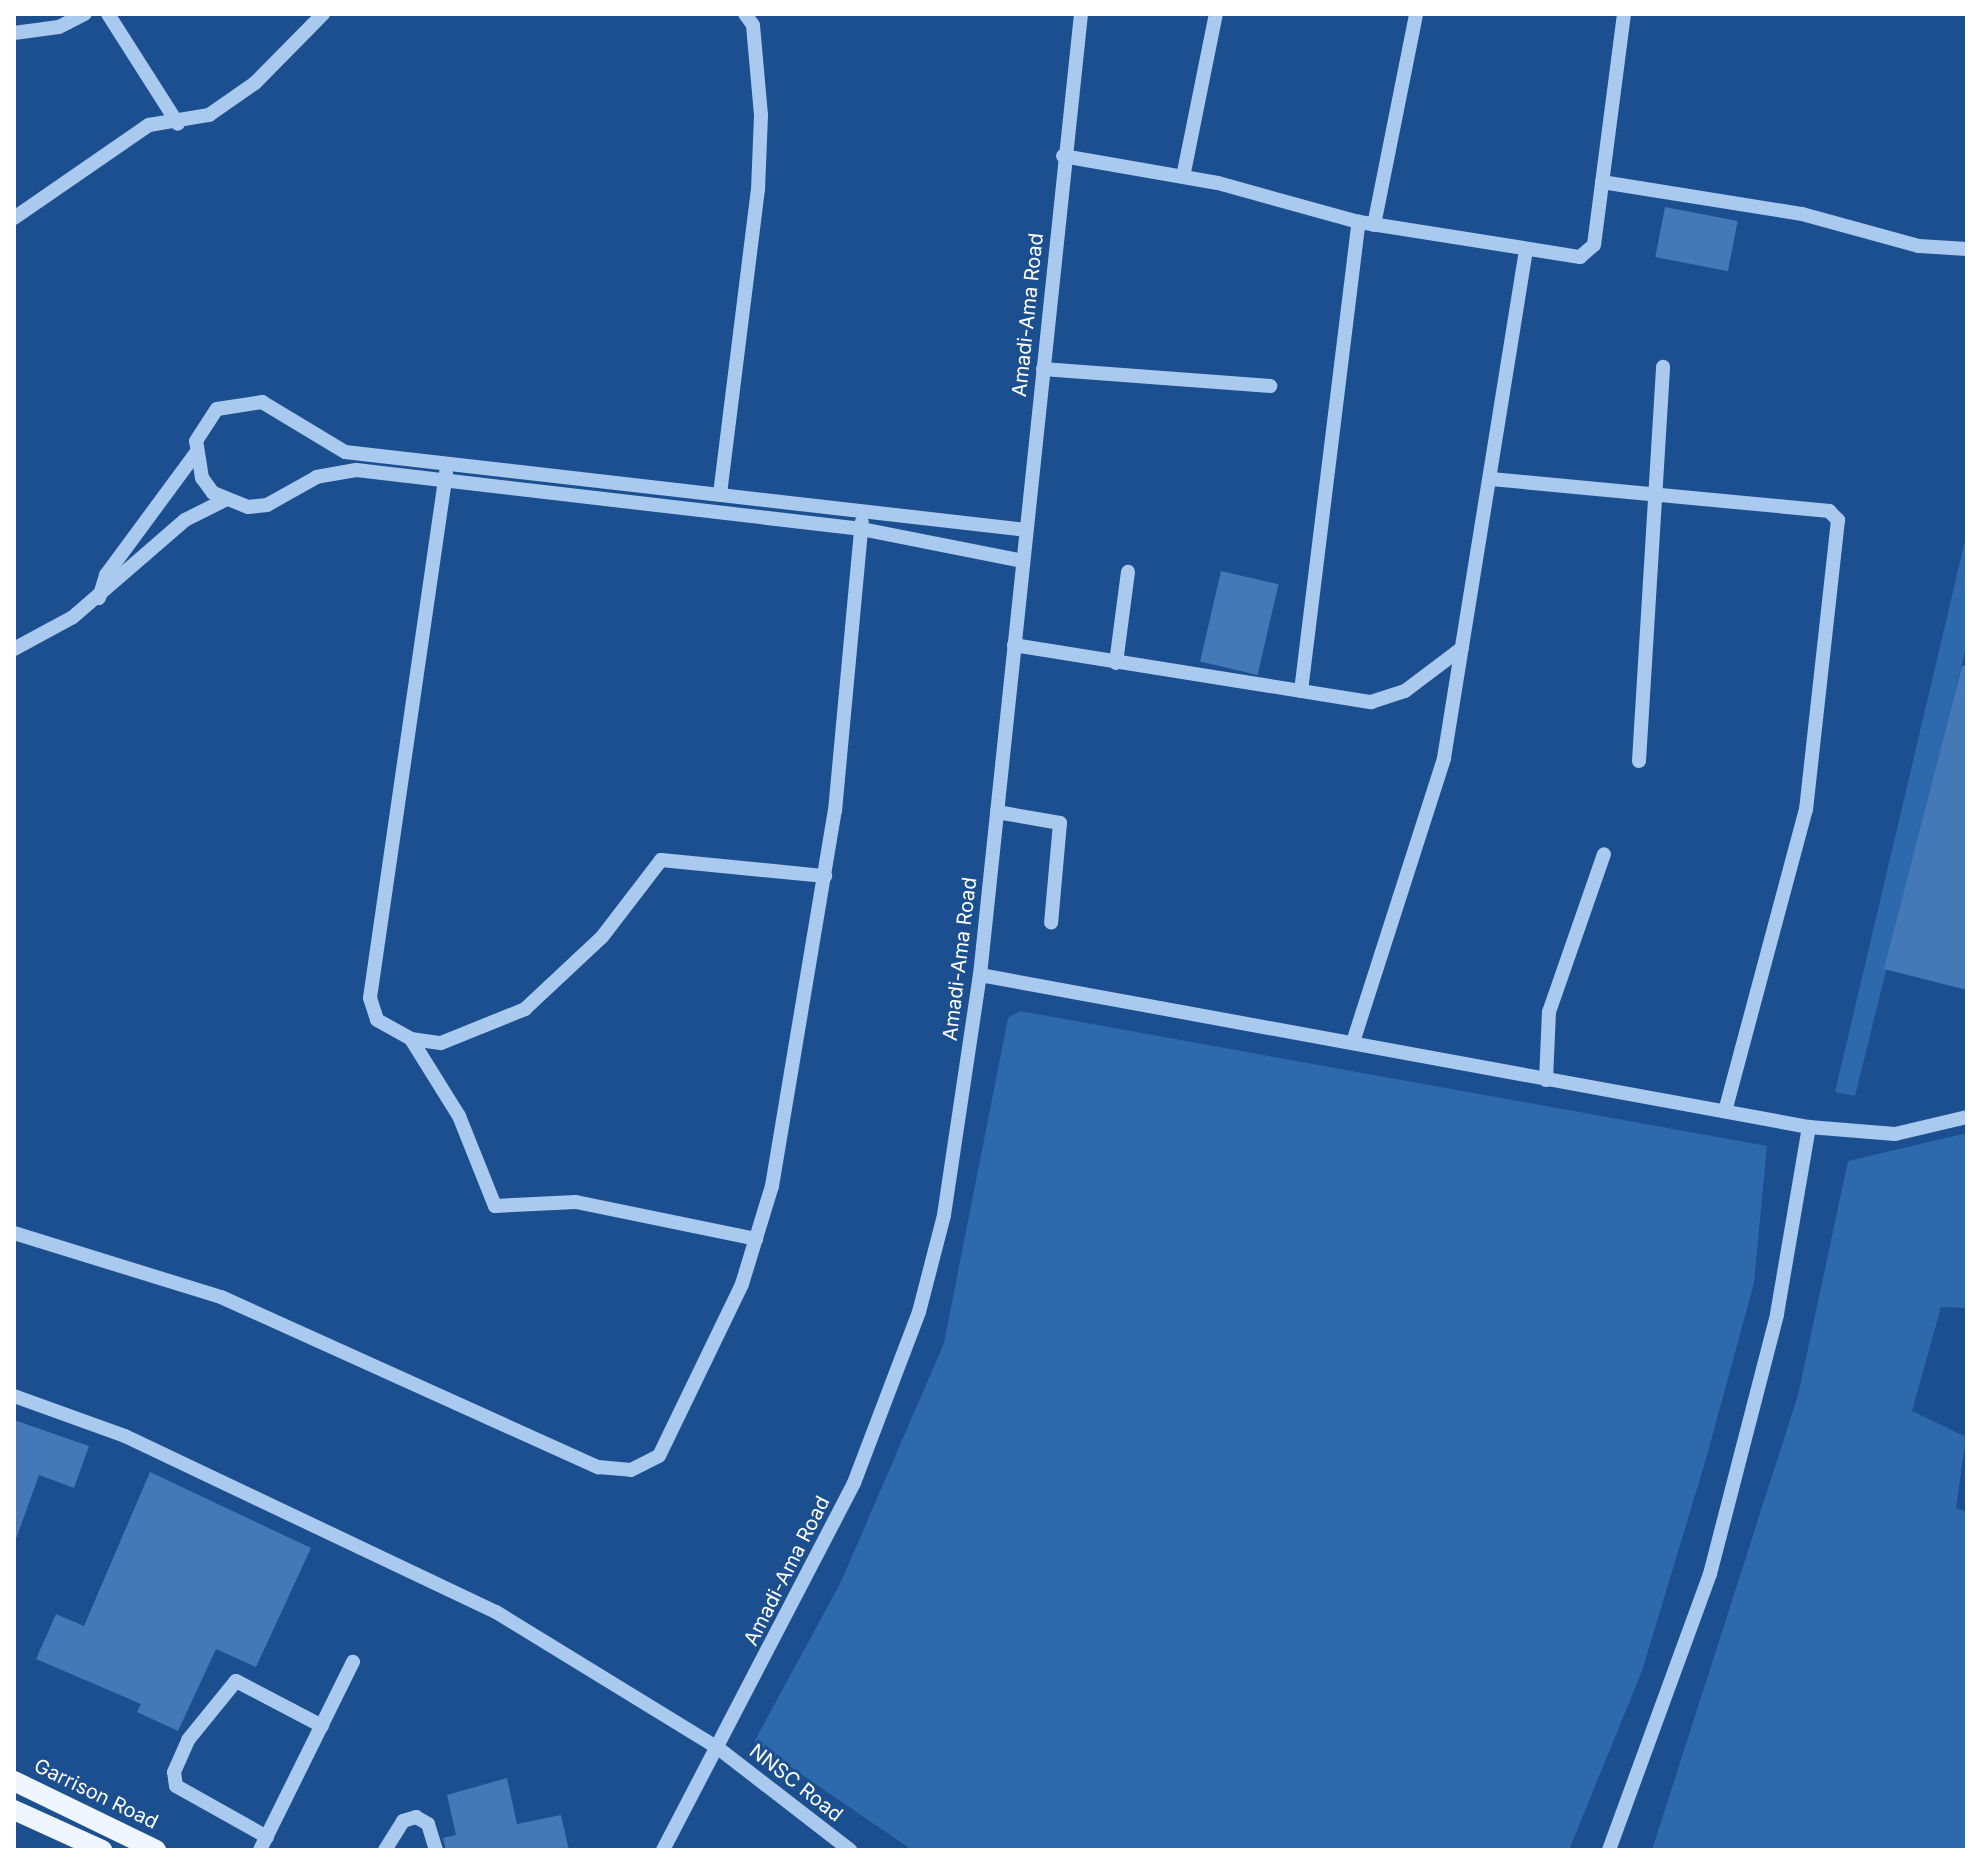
<!DOCTYPE html>
<style>
body{margin:0}
#map{position:relative;width:1981px;height:1864px;overflow:hidden;background:#1b4f8f;font-family:Inter,sans-serif}
div>[style]{position:absolute}
[style*='--x']{left:calc(var(--x)*1px);top:calc(var(--y)*1px);width:calc(var(--w)*1px);rotate:calc(var(--a)*1deg)}
.green>*{inset:0;background:#2e69ad}
.building>*{inset:0;background:#4478b7;transform-origin:0 0}
.minor>*{height:14px;margin:-7px;padding:0 7px;transform-origin:7px;border-radius:7px;background:#a9c9ee}
.major>*{height:20px;margin:-10px;padding:0 10px;transform-origin:10px;border-radius:10px;background:#f0f6ff}
span{translate:-50% -50%;white-space:nowrap;text-align:center;line-height:1.15;-webkit-text-stroke:6px #1b4f8f;paint-order:stroke}
.street-label{font-size:20px;color:#fff}
.frame{position:absolute;inset:0;border:16px solid #fff;pointer-events:none}
</style>
<div id="map">
<div class="green">
<i style="clip-path:polygon(1967px 532px,1967px 644px,1855px 1096px,1835px 1092px)"></i>
<i style="clip-path:polygon(1020px 1011px,1767px 1146px,1754px 1283px,1706px 1459px,1642px 1671px,1569px 1850px,912px 1850px,754px 1742px,841px 1582px,944px 1343px,1008px 1018px)"></i>
<i style="clip-path:polygon(1967px 1133px,1967px 1308px,1941px 1307px,1912px 1411px,1966px 1437px,1956px 1508px,1967px 1512px,1967px 1850px,1652px 1850px,1798px 1395px,1848px 1161px)"></i>
</div>
<div class="building">
<i style="left:1665px;top:207px;width:74px;height:51px;rotate:11deg"></i>
<i style="left:1221px;top:571px;width:59px;height:93px;rotate:13deg"></i>
<i style="clip-path:polygon(1962px 666px,1967px 666px,1967px 990px,1884px 969px)"></i>
<i style="clip-path:polygon(14px 1420px,89px 1446px,74px 1488px,39px 1475px,16px 1539px)"></i>
<i style="clip-path:polygon(150px 1472px,311px 1548px,256px 1667px,216px 1649px,178px 1731px,137px 1712px,141px 1704px,36px 1659px,56px 1614px,84px 1626px)"></i>
<i style="clip-path:polygon(507px 1778px,517px 1824px,561px 1815px,569px 1850px,446px 1850px,443px 1838px,456px 1835px,447px 1795px)"></i>
</div>
<div class="minor">
<i style="--x:108;--y:14;--w:130;--a:57.5"></i>
<i style="--x:14;--y:33;--w:45;--a:-7.6"></i>
<i style="--x:59;--y:27;--w:29;--a:-27"></i>
<i style="--x:1063;--y:156;--w:157;--a:9.9"></i>
<i style="--x:1218;--y:183;--w:146;--a:15.5"></i>
<i style="--x:1359;--y:222;--w:224;--a:9"></i>
<i style="--x:1580;--y:257;--w:18;--a:-41"></i>
<i style="--x:1594;--y:245;--w:233;--a:-82.6"></i>
<i style="--x:1183;--y:177;--w:166;--a:-78.6"></i>
<i style="--x:1602;--y:182;--w:203;--a:9.1"></i>
<i style="--x:1802;--y:214;--w:121;--a:15.3"></i>
<i style="--x:1919;--y:246;--w:48;--a:3.6"></i>
<i style="--x:14;--y:218;--w:164;--a:-34.6"></i>
<i style="--x:149;--y:125;--w:61;--a:-9.5"></i>
<i style="--x:209;--y:115;--w:56;--a:-34.8"></i>
<i style="--x:255;--y:83;--w:97;--a:-45.4"></i>
<i style="--x:1374;--y:225;--w:215;--a:-78.7"></i>
<i style="--x:1043;--y:369;--w:228;--a:4.3"></i>
<i style="--x:446;--y:473;--w:530;--a:98.24"></i>
<i style="--x:370;--y:998;--w:23;--a:72"></i>
<i style="--x:377;--y:1020;--w:39;--a:29"></i>
<i style="--x:411;--y:1039;--w:30;--a:8"></i>
<i style="--x:441;--y:1043;--w:91;--a:-22"></i>
<i style="--x:525;--y:1009;--w:105;--a:-43.1"></i>
<i style="--x:602;--y:937;--w:97;--a:-52.5"></i>
<i style="--x:661;--y:860;--w:165;--a:5.6"></i>
<i style="--x:1491;--y:479;--w:340;--a:5.4"></i>
<i style="--x:1829;--y:511;--w:13;--a:45"></i>
<i style="--x:1838;--y:520;--w:291;--a:96.3"></i>
<i style="--x:1806;--y:809;--w:313;--a:105"></i>
<i style="--x:720;--y:494;--w:306;--a:-82.9"></i>
<i style="--x:758;--y:190;--w:75;--a:-87.7"></i>
<i style="--x:761;--y:115;--w:90;--a:-95.1"></i>
<i style="--x:753;--y:25;--w:14;--a:-126"></i>
<i style="--x:1023;--y:561;--w:164;--a:-168.8"></i>
<i style="--x:862;--y:529;--w:509;--a:-173.35"></i>
<i style="--x:356;--y:470;--w:40;--a:170"></i>
<i style="--x:317;--y:477;--w:57;--a:150.8"></i>
<i style="--x:267;--y:505;--w:19;--a:174"></i>
<i style="--x:248;--y:507;--w:38;--a:-158"></i>
<i style="--x:213;--y:493;--w:19;--a:-126"></i>
<i style="--x:202;--y:478;--w:37;--a:-99"></i>
<i style="--x:196;--y:441;--w:38;--a:-57"></i>
<i style="--x:217;--y:409;--w:46;--a:-8.8"></i>
<i style="--x:262;--y:402;--w:97;--a:31.1"></i>
<i style="--x:345;--y:452;--w:685;--a:6.53"></i>
<i style="--x:99;--y:598;--w:24;--a:-73"></i>
<i style="--x:106;--y:575;--w:152;--a:-53.6"></i>
<i style="--x:1014;--y:645;--w:362;--a:9.1"></i>
<i style="--x:1371;--y:702;--w:36;--a:-18"></i>
<i style="--x:1405;--y:691;--w:71;--a:-37"></i>
<i style="--x:14;--y:649;--w:67;--a:-28.5"></i>
<i style="--x:73;--y:617;--w:148;--a:-40.9"></i>
<i style="--x:185;--y:520;--w:45;--a:-26.6"></i>
<i style="--x:1116;--y:663;--w:92;--a:-82.5"></i>
<i style="--x:1301;--y:691;--w:473;--a:-83"></i>
<i style="--x:1639;--y:761;--w:395;--a:-86.5"></i>
<i style="--x:997;--y:812;--w:64;--a:9.9"></i>
<i style="--x:1060;--y:823;--w:100;--a:95.1"></i>
<i style="--x:980;--y:975;--w:843;--a:10.39"></i>
<i style="--x:1809;--y:1127;--w:86;--a:4.7"></i>
<i style="--x:1895;--y:1134;--w:74;--a:-13.3"></i>
<i style="--x:411;--y:1039;--w:91;--a:58.1"></i>
<i style="--x:459;--y:1116;--w:97;--a:68.2"></i>
<i style="--x:495;--y:1206;--w:81;--a:-2.8"></i>
<i style="--x:576;--y:1202;--w:184;--a:11.6"></i>
<i style="--x:1354;--y:1039;--w:295;--a:-72.2"></i>
<i style="--x:1444;--y:758;--w:515;--a:-80.83"></i>
<i style="--x:1546;--y:1080;--w:68;--a:-87.5"></i>
<i style="--x:1549;--y:1012;--w:167;--a:-70.8"></i>
<i style="--x:14;--y:1233;--w:217;--a:17.2"></i>
<i style="--x:221;--y:1297;--w:414;--a:24.3"></i>
<i style="--x:598;--y:1467;--w:33;--a:5"></i>
<i style="--x:631;--y:1470;--w:31;--a:-27"></i>
<i style="--x:659;--y:1456;--w:191;--a:-64.2"></i>
<i style="--x:742;--y:1284;--w:102;--a:-73"></i>
<i style="--x:772;--y:1186;--w:380;--a:-80.5"></i>
<i style="--x:835;--y:811;--w:290;--a:-84.7"></i>
<i style="--x:14;--y:1396;--w:118;--a:19.8"></i>
<i style="--x:125;--y:1436;--w:411;--a:25.4"></i>
<i style="--x:496;--y:1612;--w:260;--a:31.5"></i>
<i style="--x:718;--y:1748;--w:167;--a:37.7"></i>
<i style="--x:267;--y:1837;--w:104;--a:-150.7"></i>
<i style="--x:176;--y:1786;--w:14;--a:-98"></i>
<i style="--x:174;--y:1772;--w:35;--a:-66"></i>
<i style="--x:188;--y:1740;--w:76;--a:-50.9"></i>
<i style="--x:236;--y:1681;--w:97;--a:27.6"></i>
<i style="--x:260;--y:1850;--w:210;--a:-63.7"></i>
<i style="--x:385;--y:1850;--w:34;--a:-58"></i>
<i style="--x:403;--y:1821;--w:14;--a:-17"></i>
<i style="--x:416;--y:1817;--w:14;--a:30"></i>
<i style="--x:428;--y:1824;--w:27;--a:73"></i>
<i style="--x:663;--y:1850;--w:414;--a:-62.5"></i>
<i style="--x:854;--y:1483;--w:183;--a:-69.2"></i>
<i style="--x:919;--y:1312;--w:100;--a:-75.5"></i>
<i style="--x:944;--y:1215;--w:243;--a:-81.5"></i>
<i style="--x:980;--y:975;--w:966;--a:-84"></i>
<i style="--x:1609;--y:1850;--w:294;--a:-69.9"></i>
<i style="--x:1710;--y:1574;--w:268;--a:-75.5"></i>
<i style="--x:1777;--y:1314;--w:190;--a:-80.3"></i>
</div>
<div class="major">
<i style="--x:14;--y:1781;--w:158;--a:25.9"></i>
<i style="--x:14;--y:1810;--w:97;--a:24.4"></i>
</div>
<div class="street-label">
<span style="left:1028px;top:315px;rotate:-84deg">Amadi-Ama Road</span>
<span style="left:960px;top:959px;rotate:-83deg">Amadi-Ama Road</span>
<span style="left:787px;top:1571px;rotate:-63deg">Amadi-Ama Road</span>
<span style="left:796px;top:1783px;rotate:38deg">NNSC Road</span>
<span style="left:96px;top:1794px;rotate:26deg">Garrison Road</span>
</div>
<div class="frame"></div>
</div>
